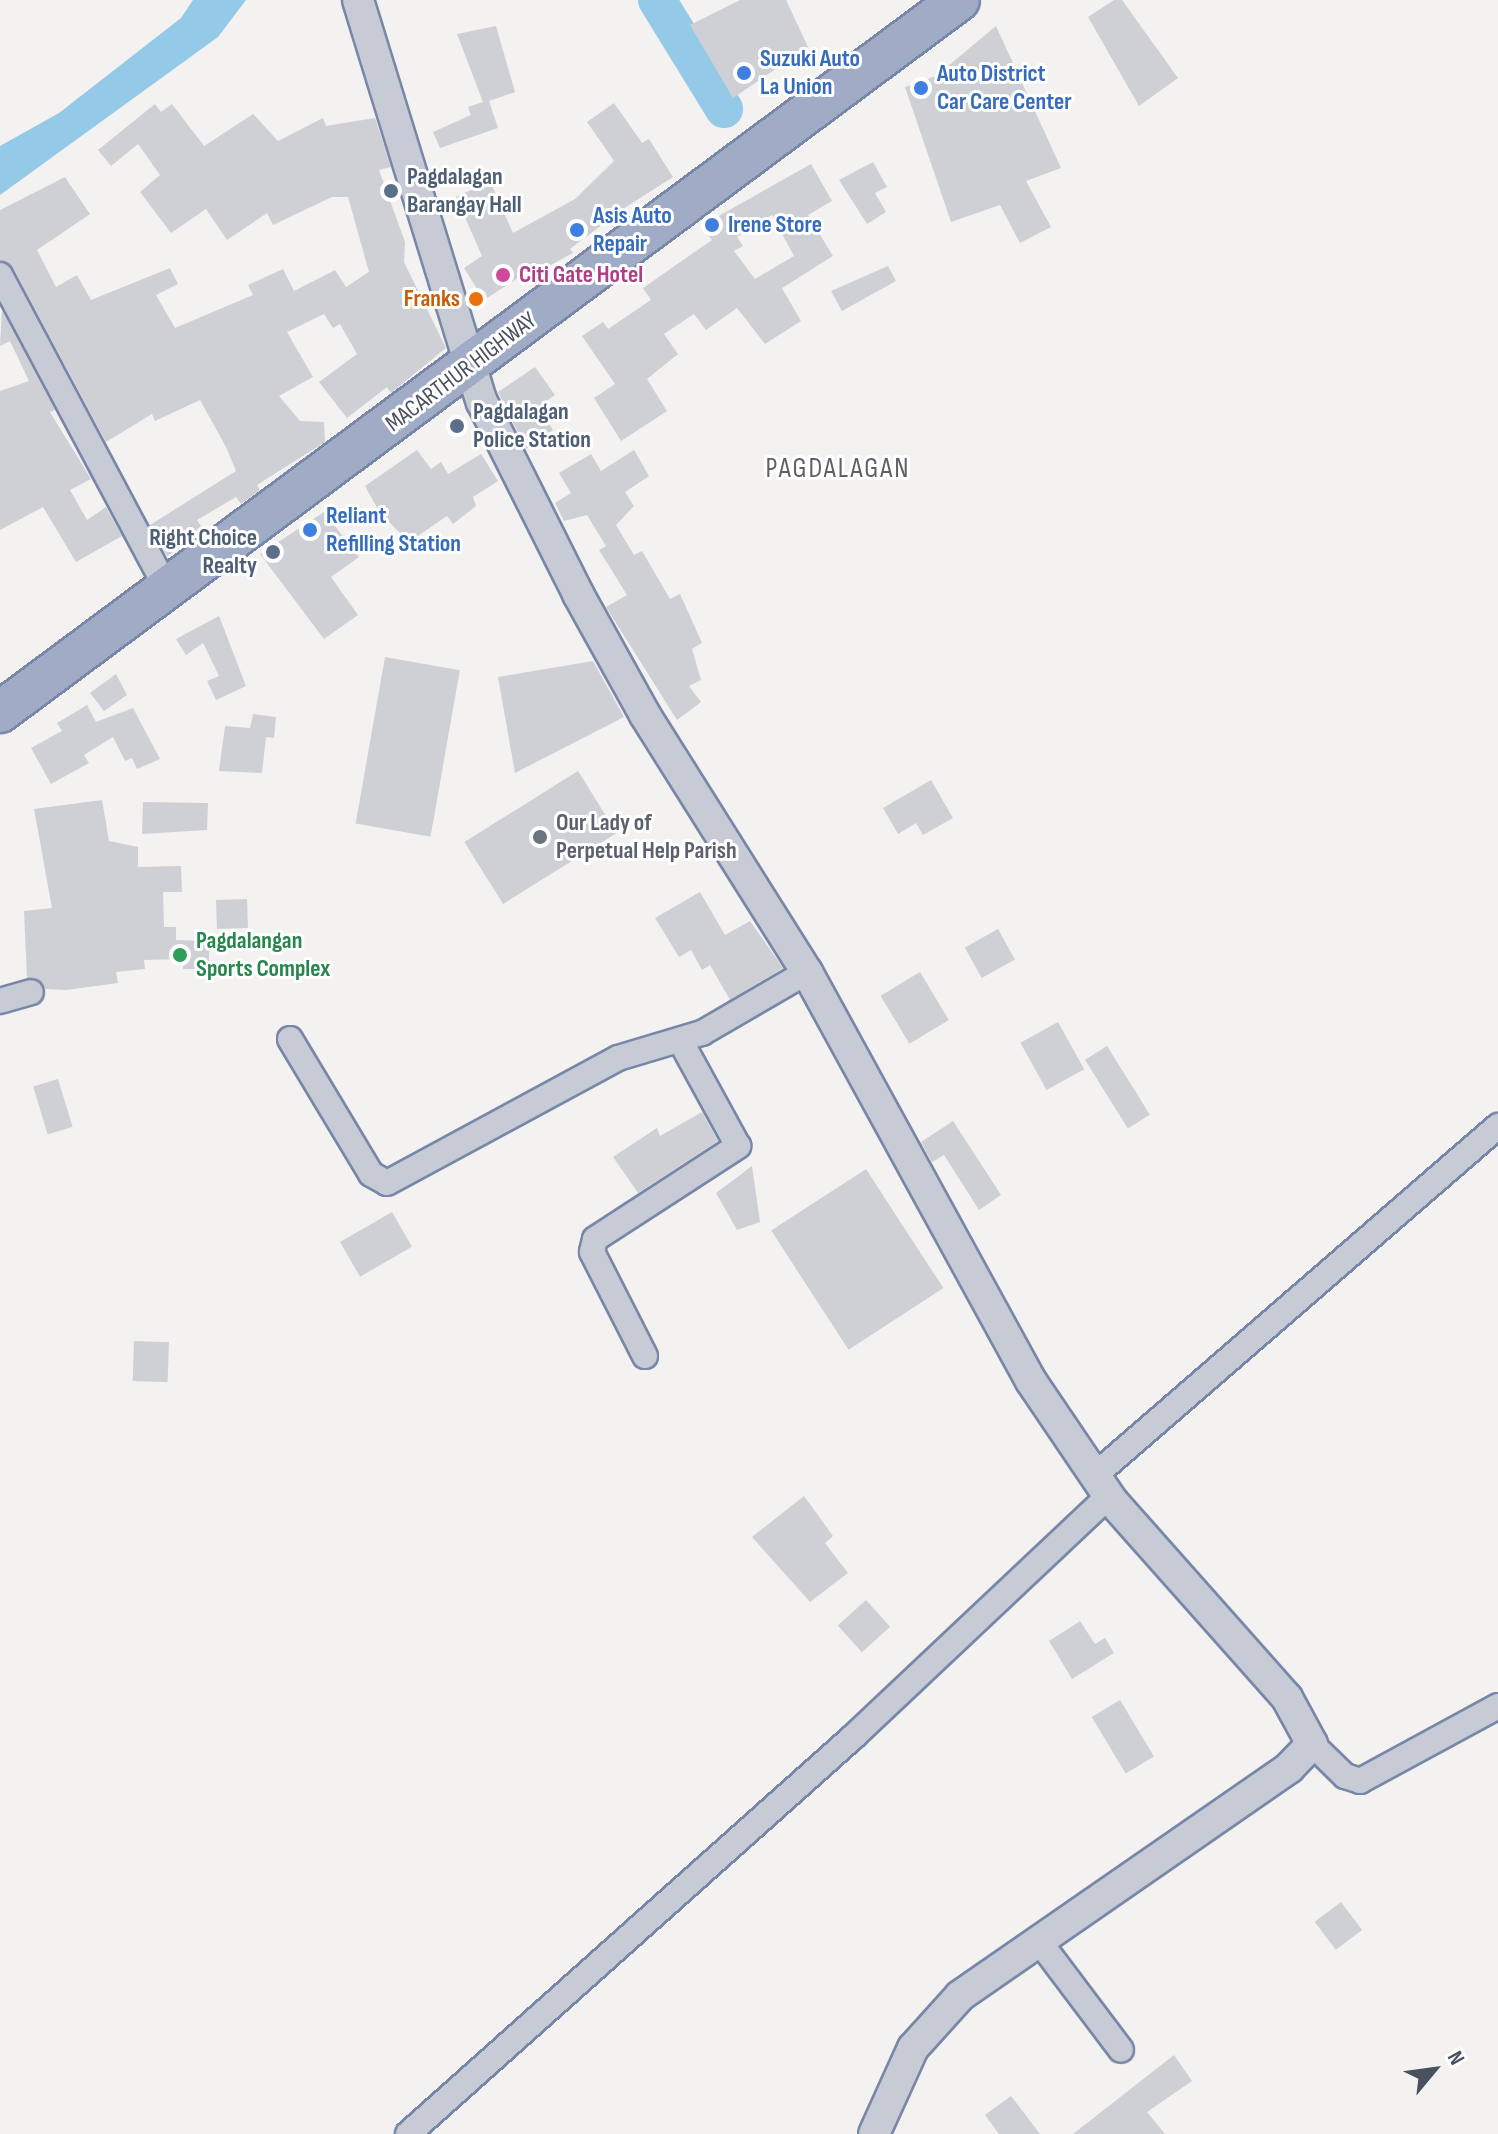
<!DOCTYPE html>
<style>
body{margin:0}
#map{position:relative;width:1498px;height:2134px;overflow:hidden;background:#f3f2f1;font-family:"Sofia Sans Condensed",sans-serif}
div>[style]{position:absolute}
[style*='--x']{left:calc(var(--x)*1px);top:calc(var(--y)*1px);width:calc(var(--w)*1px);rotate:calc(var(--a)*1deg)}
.water>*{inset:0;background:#94c9e7}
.river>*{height:38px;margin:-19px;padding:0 19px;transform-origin:19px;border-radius:19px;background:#94c9e7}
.building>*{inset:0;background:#ced0d5;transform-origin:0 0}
.roads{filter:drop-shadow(2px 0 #7887a8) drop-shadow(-2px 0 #7887a8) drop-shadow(0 2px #7887a8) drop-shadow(0 -2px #7887a8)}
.minor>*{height:24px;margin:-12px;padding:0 12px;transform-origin:12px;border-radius:12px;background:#c6cbd5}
.tertiary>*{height:30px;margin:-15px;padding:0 15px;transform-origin:15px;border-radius:15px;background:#c6cbd5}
.trunk>*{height:40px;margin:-20px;padding:0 20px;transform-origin:20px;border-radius:20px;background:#a0acc5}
.dots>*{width:22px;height:22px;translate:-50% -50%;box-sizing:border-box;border:4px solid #fff;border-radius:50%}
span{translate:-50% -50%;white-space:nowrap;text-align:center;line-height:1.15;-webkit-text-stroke:6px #fff;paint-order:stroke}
.shop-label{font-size:24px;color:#366cbe;font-weight:700}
.left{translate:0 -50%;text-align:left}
.service-label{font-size:24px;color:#4e5e75;font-weight:700}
.right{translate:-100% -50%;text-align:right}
.hotel-label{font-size:24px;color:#b23c85;font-weight:700}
.food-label{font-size:24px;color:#c56008;font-weight:700}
.street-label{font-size:24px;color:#4a515e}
.worship-label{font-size:24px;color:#5b616d;font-weight:700}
.leisure-label{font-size:24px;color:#27864d;font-weight:700}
.quarter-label{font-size:28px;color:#5e6066;letter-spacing:2px}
.north{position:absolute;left:1394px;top:2030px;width:80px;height:80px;-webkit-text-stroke:6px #fff;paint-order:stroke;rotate:61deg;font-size:22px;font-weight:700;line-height:32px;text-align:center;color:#4a515e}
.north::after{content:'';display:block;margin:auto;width:28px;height:36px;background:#4a515e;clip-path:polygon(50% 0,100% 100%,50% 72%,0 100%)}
</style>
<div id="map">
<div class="water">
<i style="clip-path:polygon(193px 0,246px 0,218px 37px,0 195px,0 146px,59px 113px,181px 18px)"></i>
</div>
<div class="river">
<i style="--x:657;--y:0;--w:128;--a:58.4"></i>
</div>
<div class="building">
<i style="clip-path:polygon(740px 0,786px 0,808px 47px,733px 98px,690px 25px)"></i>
<i style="clip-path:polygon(1114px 0,1122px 0,1178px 78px,1139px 106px,1088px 17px)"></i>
<i style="clip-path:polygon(496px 26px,515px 92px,489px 101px,498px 128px,440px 148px,433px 132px,471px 115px,468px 107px,483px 102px,457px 34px)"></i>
<i style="clip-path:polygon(996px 26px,1061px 168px,1026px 181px,1051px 227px,1020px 243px,1000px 205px,951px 222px,905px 87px,936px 76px)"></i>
<i style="clip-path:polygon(614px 103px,642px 143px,649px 139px,673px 177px,623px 209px,570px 249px,573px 253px,534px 274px,532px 269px,484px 300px,464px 268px,482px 256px,456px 197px,490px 181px,513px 233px,575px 199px,614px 161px,587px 122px)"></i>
<i style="clip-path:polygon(155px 104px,161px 112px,172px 104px,204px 146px,253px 114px,278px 141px,323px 118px,326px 126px,375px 118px,391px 167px,379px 170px,405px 242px,404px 262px,446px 348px,391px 393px,387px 387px,347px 418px,319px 382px,357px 354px,340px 324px,333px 328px,324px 314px,287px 332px,313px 377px,279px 396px,300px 421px,324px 422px,325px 442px,257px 485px,260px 490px,241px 504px,236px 497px,197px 520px,204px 531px,167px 556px,150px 525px,236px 471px,226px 447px,200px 400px,155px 421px,152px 414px,106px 442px,13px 268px,0 260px,0 210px,65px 177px,90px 214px,37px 250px,56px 287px,77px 275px,91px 300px,170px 268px,178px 284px,156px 295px,175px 328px,253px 295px,248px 285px,283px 269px,294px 291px,335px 270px,346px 287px,369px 272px,348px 197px,332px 197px,273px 225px,267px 213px,227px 240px,206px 209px,171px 233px,140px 192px,160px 175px,138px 144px,111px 166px,98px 150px)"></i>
<i style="clip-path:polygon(873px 162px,887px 187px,875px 193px,886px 212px,867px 224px,839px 180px)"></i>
<i style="clip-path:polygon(evenodd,811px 164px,832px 201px,808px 215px,833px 256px,782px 288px,801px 321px,765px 344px,737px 308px,706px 330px,694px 314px,664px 334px,678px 354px,647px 379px,667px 411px,621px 441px,594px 398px,615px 384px,582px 336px,603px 322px,608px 329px,651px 300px,643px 288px,712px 240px,701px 226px,811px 164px,772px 215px,794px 256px,755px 279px,734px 251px,743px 246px,737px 237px,772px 215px)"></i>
<i style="clip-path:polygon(888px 266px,896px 281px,842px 311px,831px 291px)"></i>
<i style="clip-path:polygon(2px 310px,55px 410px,50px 412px,91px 479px,70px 490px,87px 520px,106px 507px,122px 536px,76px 562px,43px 507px,0 530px,0 391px,29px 381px,10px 341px,0 346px)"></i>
<i style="clip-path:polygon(535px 367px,555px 395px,537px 407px,553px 430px,526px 449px,498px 392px)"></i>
<i style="clip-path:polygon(417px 450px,431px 469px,441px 462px,448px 474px,481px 454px,498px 481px,473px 497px,476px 506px,453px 524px,447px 516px,409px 542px,380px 513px,365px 486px)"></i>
<i style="clip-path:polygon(634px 450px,649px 476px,625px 492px,634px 506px,616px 525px,634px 555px,642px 551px,670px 599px,680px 594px,702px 643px,692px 649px,701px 680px,689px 686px,701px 702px,677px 720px,606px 607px,627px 595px,599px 550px,606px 546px,587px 515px,564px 521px,555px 503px,571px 493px,559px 473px,591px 454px,601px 471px)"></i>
<i style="clip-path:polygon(324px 512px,359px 557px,331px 577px,358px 615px,324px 639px,260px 554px)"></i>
<i style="clip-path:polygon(219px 616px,246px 686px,216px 700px,207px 681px,219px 676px,203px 643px,186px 655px,176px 639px)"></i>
<i style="left:385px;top:657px;width:76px;height:169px;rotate:10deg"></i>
<i style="clip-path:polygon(593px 661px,624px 717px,515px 773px,498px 677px)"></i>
<i style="clip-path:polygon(116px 674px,127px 695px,104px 711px,90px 693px)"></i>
<i style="clip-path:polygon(87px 705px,96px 722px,133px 708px,160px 759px,137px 769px,132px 758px,125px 761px,113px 737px,84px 755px,89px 763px,51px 784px,31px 748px,62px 731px,57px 723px)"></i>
<i style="clip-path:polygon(253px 714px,276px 717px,274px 738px,266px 737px,262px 773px,219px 771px,225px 726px,250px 728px)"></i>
<i style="left:578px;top:771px;width:73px;height:134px;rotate:58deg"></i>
<i style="clip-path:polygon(931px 780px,953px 818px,923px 835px,916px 823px,898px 834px,883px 808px)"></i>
<i style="clip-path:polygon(102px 800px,109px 841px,138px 847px,138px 867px,181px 866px,182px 892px,163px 892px,164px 927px,176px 927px,176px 940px,209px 941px,209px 969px,183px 969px,183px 959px,144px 960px,145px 969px,116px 972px,118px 983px,66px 990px,46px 989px,27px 978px,24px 911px,52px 908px,34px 809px)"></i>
<i style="clip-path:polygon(143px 802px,208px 803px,207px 830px,142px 834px)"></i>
<i style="clip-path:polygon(700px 892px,725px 935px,750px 921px,783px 968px,730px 1000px,710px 965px,702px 970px,691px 950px,679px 957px,655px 918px)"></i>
<i style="left:247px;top:899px;width:29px;height:31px;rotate:88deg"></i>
<i style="left:998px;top:929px;width:35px;height:38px;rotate:61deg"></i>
<i style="left:920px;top:972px;width:56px;height:46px;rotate:59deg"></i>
<i style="left:1058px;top:1022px;width:54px;height:43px;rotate:61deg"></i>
<i style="left:1107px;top:1046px;width:81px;height:26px;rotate:58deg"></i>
<i style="left:58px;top:1079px;width:50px;height:26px;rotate:73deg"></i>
<i style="clip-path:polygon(702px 1112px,718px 1141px,638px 1193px,613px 1157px,657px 1128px,660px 1136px)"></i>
<i style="clip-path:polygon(953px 1121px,1001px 1195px,979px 1210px,944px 1155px,932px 1162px,921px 1142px)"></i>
<i style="clip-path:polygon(752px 1166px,760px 1222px,737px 1230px,716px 1193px)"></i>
<i style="left:866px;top:1169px;width:142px;height:113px;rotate:57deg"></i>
<i style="left:392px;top:1212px;width:40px;height:60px;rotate:60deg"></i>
<i style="left:134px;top:1341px;width:35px;height:40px;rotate:2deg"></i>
<i style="clip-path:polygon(804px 1496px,833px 1536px,825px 1543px,848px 1573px,810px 1602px,752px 1537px)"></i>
<i style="left:866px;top:1600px;width:36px;height:38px;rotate:48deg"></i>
<i style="clip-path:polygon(1080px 1621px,1095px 1644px,1105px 1638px,1114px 1653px,1072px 1679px,1049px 1641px)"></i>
<i style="left:1120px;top:1700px;width:66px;height:33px;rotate:59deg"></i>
<i style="left:1341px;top:1902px;width:35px;height:33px;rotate:53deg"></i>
<i style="clip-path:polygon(1174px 2055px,1192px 2081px,1147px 2112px,1165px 2134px,1073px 2134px)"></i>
<i style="clip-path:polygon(1011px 2096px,1040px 2134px,999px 2134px,985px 2115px)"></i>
</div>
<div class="roads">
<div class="minor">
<i style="--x:0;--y:275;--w:358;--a:62"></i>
<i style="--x:0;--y:1001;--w:32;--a:-16"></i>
<i style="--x:290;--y:1039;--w:157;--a:59"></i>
<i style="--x:371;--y:1174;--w:18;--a:29"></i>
<i style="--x:387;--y:1183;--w:263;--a:-28.4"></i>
<i style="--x:618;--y:1058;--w:88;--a:-16.6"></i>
<i style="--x:702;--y:1033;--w:121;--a:-30.2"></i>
<i style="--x:645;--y:1356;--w:117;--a:-117"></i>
<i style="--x:592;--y:1252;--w:13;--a:-77"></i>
<i style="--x:595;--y:1239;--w:171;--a:-33"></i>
<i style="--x:738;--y:1146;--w:121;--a:-118.7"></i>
<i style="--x:1094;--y:1476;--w:535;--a:-40.9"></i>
<i style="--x:1312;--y:1744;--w:46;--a:44.1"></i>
<i style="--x:1345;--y:1776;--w:16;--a:18"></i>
<i style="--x:1360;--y:1781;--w:157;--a:-28.5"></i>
<i style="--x:1039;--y:1941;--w:136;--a:53"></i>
<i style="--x:408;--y:2134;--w:598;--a:-41.74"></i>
<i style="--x:854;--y:1736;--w:350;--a:-43.3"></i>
</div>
<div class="tertiary">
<i style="--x:358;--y:0;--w:421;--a:72.9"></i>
<i style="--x:482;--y:402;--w:215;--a:63.4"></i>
<i style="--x:578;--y:594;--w:138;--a:61"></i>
<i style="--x:645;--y:715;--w:304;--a:57.8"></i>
<i style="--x:807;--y:972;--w:466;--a:61.3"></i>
<i style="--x:1031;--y:1381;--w:146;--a:55.9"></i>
<i style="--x:1113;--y:1502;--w:262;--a:48.4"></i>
<i style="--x:1287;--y:1698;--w:52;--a:61.5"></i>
<i style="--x:1312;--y:1744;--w:33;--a:134"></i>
<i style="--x:1289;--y:1768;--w:400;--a:145.3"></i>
<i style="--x:960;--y:1996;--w:70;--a:132.1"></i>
<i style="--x:913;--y:2048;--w:94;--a:114.4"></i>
</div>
<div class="trunk">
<i style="--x:0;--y:712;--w:1194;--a:-36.59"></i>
</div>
</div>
<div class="dots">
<i style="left:744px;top:73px;background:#3f7fe0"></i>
<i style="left:921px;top:88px;background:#3f7fe0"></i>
<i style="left:391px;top:191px;background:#5c6f8a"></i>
<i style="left:712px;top:225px;background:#3f7fe0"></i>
<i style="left:577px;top:230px;background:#3f7fe0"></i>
<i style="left:503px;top:275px;background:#d1479c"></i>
<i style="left:476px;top:299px;background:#e8710a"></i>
<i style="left:457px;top:426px;background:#5c6f8a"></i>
<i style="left:310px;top:530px;background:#3f7fe0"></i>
<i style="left:273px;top:552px;background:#5c6f8a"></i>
<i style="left:540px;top:837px;background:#6b7280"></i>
<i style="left:180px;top:955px;background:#2e9e5b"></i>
</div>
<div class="shop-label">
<span class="left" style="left:760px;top:73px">Suzuki Auto<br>La Union</span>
<span class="left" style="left:937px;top:88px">Auto District<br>Car Care Center</span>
<span class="left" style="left:593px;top:230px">Asis Auto<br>Repair</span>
<span class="left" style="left:728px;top:225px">Irene Store</span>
<span class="left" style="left:326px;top:530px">Reliant<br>Refilling Station</span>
</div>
<div class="service-label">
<span class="left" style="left:407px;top:191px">Pagdalagan<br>Barangay Hall</span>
<span class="left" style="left:473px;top:426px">Pagdalagan<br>Police Station</span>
<span class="right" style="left:257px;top:552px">Right Choice<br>Realty</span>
</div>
<div class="hotel-label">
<span class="left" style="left:519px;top:275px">Citi Gate Hotel</span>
</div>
<div class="food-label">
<span class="right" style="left:460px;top:299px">Franks</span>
</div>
<div class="street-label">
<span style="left:461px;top:372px;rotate:-37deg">MACARTHUR HIGHWAY</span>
</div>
<div class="worship-label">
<span class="left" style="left:556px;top:837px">Our Lady of<br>Perpetual Help Parish</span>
</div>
<div class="leisure-label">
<span class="left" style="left:196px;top:955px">Pagdalangan<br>Sports Complex</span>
</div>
<div class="quarter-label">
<span style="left:838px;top:469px">PAGDALAGAN</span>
</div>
<div class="north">N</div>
</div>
